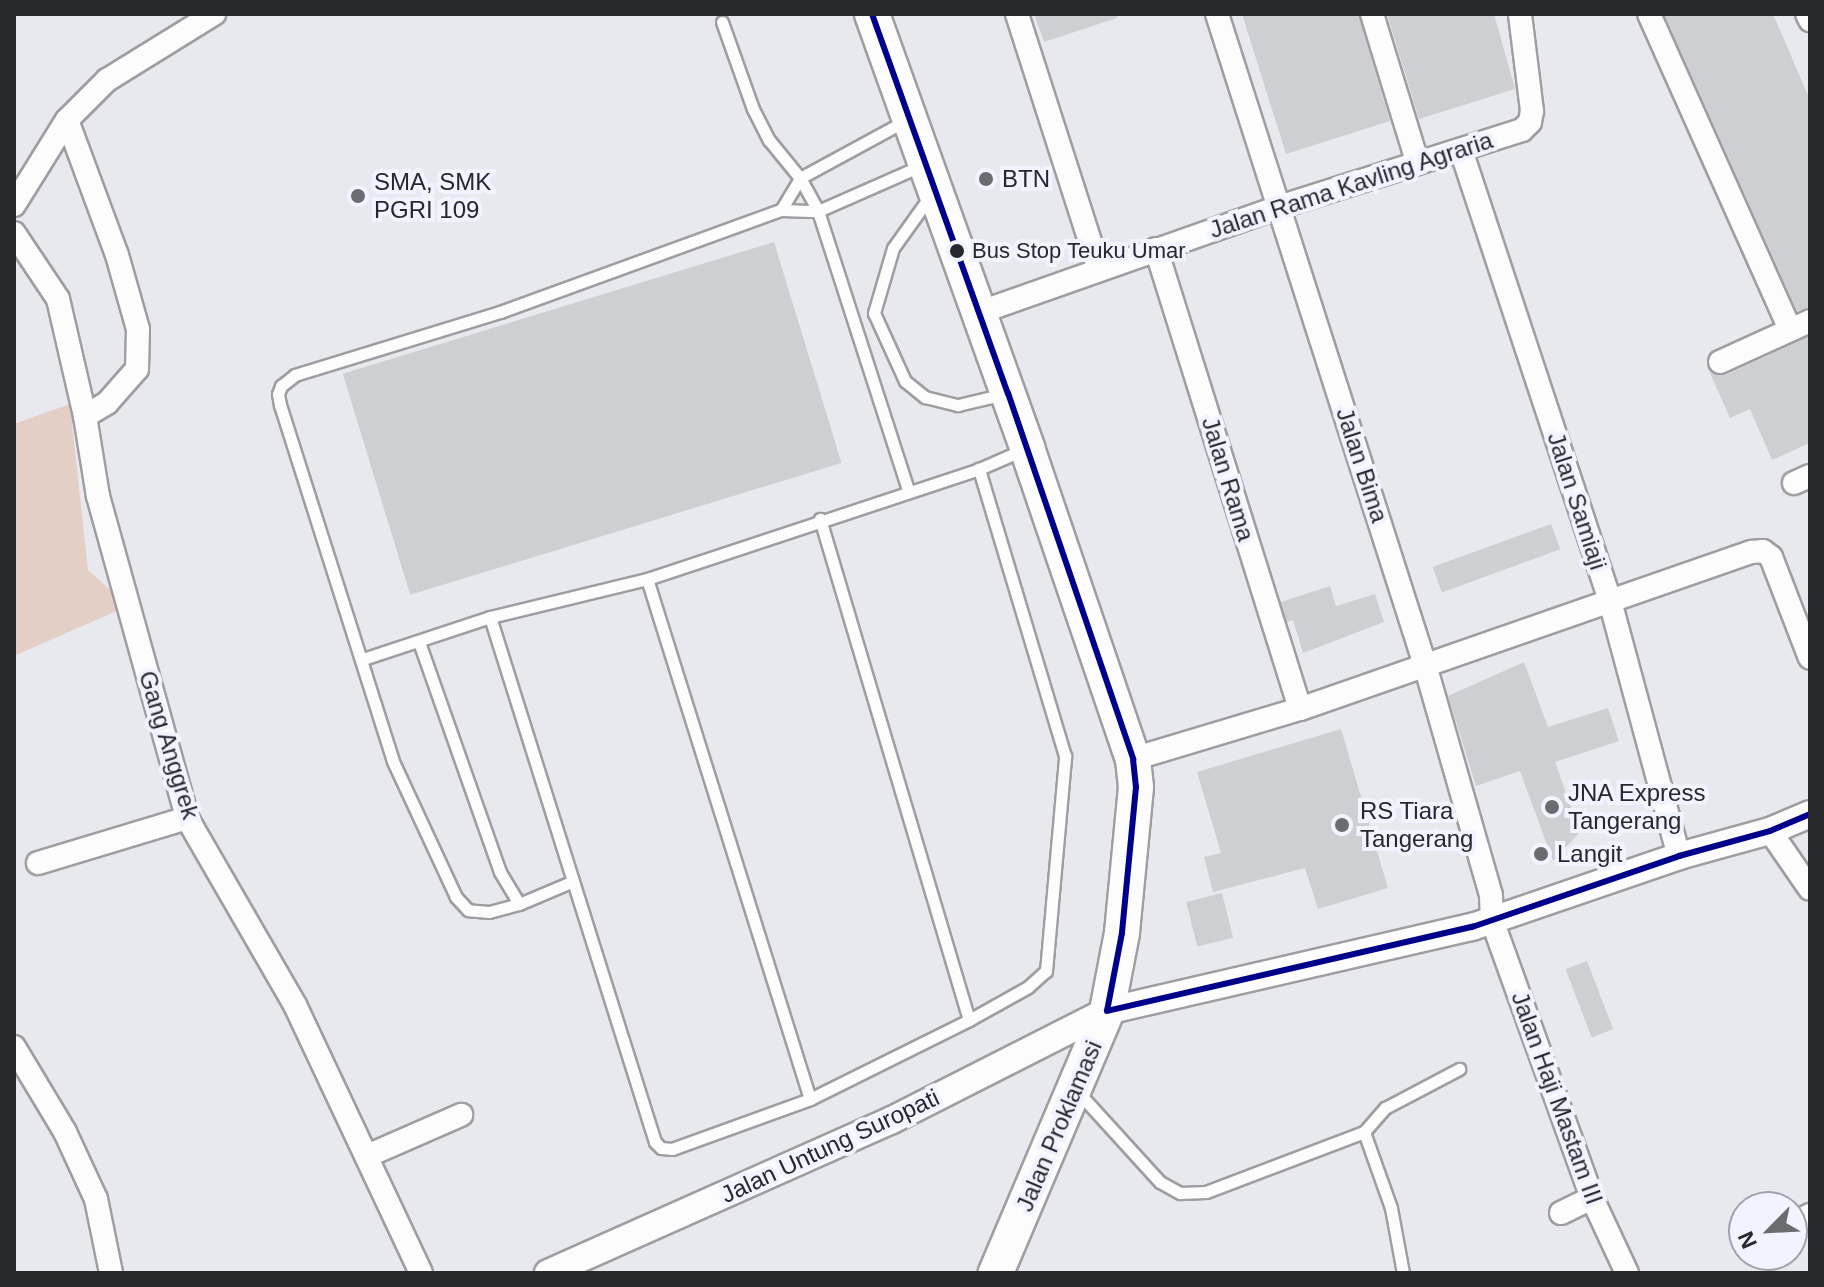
<!DOCTYPE html>
<style>
body{margin:0}
#map{position:relative;width:1824px;height:1287px;overflow:hidden;background:#e8e9ee;font-family:Arial,sans-serif}
div>[style]{position:absolute}
[style*='--x']{left:calc(var(--x)*1px);top:calc(var(--y)*1px);width:calc(var(--w)*1px);rotate:calc(var(--a)*1deg)}
.green>*{inset:0;background:#e4cfc7}
.building>*{inset:0;background:#cecfd3;transform-origin:0 0}
.roads{filter:drop-shadow(2px 0 #9e9ea2) drop-shadow(-2px 0 #9e9ea2) drop-shadow(0 2px #9e9ea2) drop-shadow(0 -2px #9e9ea2)}
.service>*{height:11px;margin:-5.5px;padding:0 5.5px;transform-origin:5.5px;border-radius:5.5px;background:#fcfcfc}
.minor>*{height:22px;margin:-11px;padding:0 11px;transform-origin:11px;border-radius:11px;background:#fcfcfc}
.tertiary>*{height:26px;margin:-13px;padding:0 13px;transform-origin:13px;border-radius:13px;background:#fcfcfc}
.primary>*{height:34px;margin:-17px;padding:0 17px;transform-origin:17px;border-radius:17px;background:#fcfcfc}
.bus-1>*{height:6px;margin:-3px;padding:0 3px;transform-origin:3px;border-radius:3px;background:#00008b}
.dots>*{width:22px;height:22px;translate:-50% -50%;box-sizing:border-box;border:4px solid #f1f4ff;border-radius:50%}
span{translate:-50% -50%;white-space:nowrap;text-align:center;line-height:1.15;-webkit-text-stroke:8px #f1f4ff;paint-order:stroke}
.bus-label{font-size:22px;color:#27282c}
.left{translate:0 -50%;text-align:left}
.poi-label{font-size:24px;color:#27282c}
.street-label{font-size:24px;color:#27282c}
.frame{position:absolute;inset:0;border:16px solid #27282c;pointer-events:none}
.north{position:absolute;left:1728px;top:1191px;width:80px;height:80px;box-sizing:border-box;background:#f1f4ff;border:2px solid #a0a2ab;border-radius:50%;rotate:246deg;font-size:22px;font-weight:700;line-height:32px;text-align:center;color:#27282c}
.north::after{content:'';display:block;margin:auto;width:28px;height:36px;background:#6b6c70;clip-path:polygon(50% 0,100% 100%,50% 72%,0 100%)}
</style>
<div id="map">
<div class="green">
<i style="clip-path:polygon(70px 404px,88px 570px,128px 606px,14px 656px,14px 424px)"></i>
</div>
<div class="building">
<i style="clip-path:polygon(1034px 14px,1116px 14px,1117px 18px,1044px 42px)"></i>
<i style="clip-path:polygon(1242px 14px,1358px 14px,1390px 121px,1286px 154px)"></i>
<i style="clip-path:polygon(1387px 14px,1494px 14px,1515px 89px,1419px 119px)"></i>
<i style="clip-path:polygon(1664px 14px,1773px 14px,1810px 100px,1810px 307px,1797px 311px)"></i>
<i style="left:774px;top:242px;width:231px;height:451px;rotate:73deg"></i>
<i style="clip-path:polygon(1810px 336px,1810px 443px,1772px 460px,1750px 409px,1730px 418px,1710px 373px,1726px 375px)"></i>
<i style="left:1551px;top:524px;width:27px;height:126px;rotate:70deg"></i>
<i style="clip-path:polygon(1330px 586px,1336px 606px,1375px 594px,1384px 622px,1303px 653px,1293px 620px,1287px 622px,1281px 602px)"></i>
<i style="clip-path:polygon(1524px 662px,1548px 727px,1608px 708px,1619px 741px,1555px 762px,1580px 832px,1553px 861px,1520px 771px,1476px 786px,1448px 696px)"></i>
<i style="clip-path:polygon(1341px 729px,1388px 888px,1318px 909px,1305px 868px,1213px 892px,1204px 857px,1221px 853px,1197px 772px)"></i>
<i style="left:1222px;top:893px;width:46px;height:37px;rotate:76deg"></i>
<i style="left:1587px;top:961px;width:73px;height:23px;rotate:69deg"></i>
</div>
<div class="roads">
<div class="service">
<i style="--x:722;--y:22;--w:92;--a:70.4"></i>
<i style="--x:753;--y:109;--w:35;--a:63"></i>
<i style="--x:769;--y:140;--w:49;--a:50.8"></i>
<i style="--x:800;--y:178;--w:38;--a:61"></i>
<i style="--x:818;--y:211;--w:293;--a:72.1"></i>
<i style="--x:931;--y:195;--w:65;--a:125.6"></i>
<i style="--x:893;--y:248;--w:68;--a:106.3"></i>
<i style="--x:874;--y:313;--w:75;--a:65.5"></i>
<i style="--x:905;--y:381;--w:26;--a:39"></i>
<i style="--x:925;--y:397;--w:34;--a:14"></i>
<i style="--x:958;--y:405;--w:47;--a:-13.4"></i>
<i style="--x:781;--y:210;--w:37;--a:-59"></i>
<i style="--x:800;--y:178;--w:122;--a:-28.5"></i>
<i style="--x:490;--y:617;--w:550;--a:72.55"></i>
<i style="--x:655;--y:1142;--w:8;--a:45"></i>
<i style="--x:661;--y:1148;--w:11;--a:5"></i>
<i style="--x:672;--y:1149;--w:147;--a:-19.9"></i>
<i style="--x:810;--y:1099;--w:545;--a:-107.4"></i>
<i style="--x:419;--y:642;--w:244;--a:70.6"></i>
<i style="--x:500;--y:872;--w:37;--a:59"></i>
<i style="--x:519;--y:904;--w:56;--a:-22.9"></i>
<i style="--x:363;--y:659;--w:134;--a:-18.3"></i>
<i style="--x:490;--y:617;--w:162;--a:-13.6"></i>
<i style="--x:647;--y:579;--w:350;--a:-18.3"></i>
<i style="--x:979;--y:469;--w:50;--a:-23.5"></i>
<i style="--x:519;--y:904;--w:31;--a:165"></i>
<i style="--x:489;--y:912;--w:21;--a:-175"></i>
<i style="--x:468;--y:910;--w:18;--a:-133"></i>
<i style="--x:456;--y:897;--w:150;--a:-114.9"></i>
<i style="--x:393;--y:761;--w:374;--a:-107.6"></i>
<i style="--x:280;--y:405;--w:11;--a:-100"></i>
<i style="--x:278;--y:394;--w:9;--a:-69"></i>
<i style="--x:281;--y:386;--w:18;--a:-38"></i>
<i style="--x:295;--y:375;--w:214;--a:-17.1"></i>
<i style="--x:500;--y:312;--w:299;--a:-20"></i>
<i style="--x:781;--y:210;--w:37;--a:2"></i>
<i style="--x:818;--y:211;--w:115;--a:-23.7"></i>
<i style="--x:969;--y:1020;--w:68;--a:-29.2"></i>
<i style="--x:1028;--y:987;--w:24;--a:-42"></i>
<i style="--x:1046;--y:971;--w:216;--a:-84.9"></i>
<i style="--x:1065;--y:756;--w:300;--a:-106.7"></i>
<i style="--x:1078;--y:1092;--w:122;--a:47.7"></i>
<i style="--x:1160;--y:1182;--w:23;--a:29"></i>
<i style="--x:1180;--y:1193;--w:26;--a:-2"></i>
<i style="--x:1206;--y:1192;--w:169;--a:-20.8"></i>
<i style="--x:1364;--y:1132;--w:32;--a:-49"></i>
<i style="--x:1385;--y:1108;--w:84;--a:-27.8"></i>
<i style="--x:810;--y:1099;--w:178;--a:-26.4"></i>
<i style="--x:969;--y:1020;--w:523;--a:-106.56"></i>
<i style="--x:1364;--y:1132;--w:81;--a:70.4"></i>
<i style="--x:1391;--y:1208;--w:66;--a:79.5"></i>
</div>
<div class="minor">
<i style="--x:1017;--y:14;--w:268;--a:72.2"></i>
<i style="--x:1217;--y:14;--w:683;--a:72.28"></i>
<i style="--x:1425;--y:665;--w:239;--a:74"></i>
<i style="--x:1491;--y:895;--w:25;--a:88"></i>
<i style="--x:1492;--y:920;--w:295;--a:70.2"></i>
<i style="--x:1592;--y:1198;--w:83;--a:65"></i>
<i style="--x:1372;--y:14;--w:154;--a:73"></i>
<i style="--x:1649;--y:14;--w:345;--a:65.9"></i>
<i style="--x:1807;--y:14;--w:7;--a:63"></i>
<i style="--x:67;--y:120;--w:144;--a:69.7"></i>
<i style="--x:117;--y:255;--w:77;--a:74.2"></i>
<i style="--x:138;--y:329;--w:40;--a:91.4"></i>
<i style="--x:137;--y:369;--w:45;--a:131.4"></i>
<i style="--x:107;--y:403;--w:26;--a:149"></i>
<i style="--x:1461;--y:150;--w:475;--a:71.7"></i>
<i style="--x:1610;--y:601;--w:264;--a:74.9"></i>
<i style="--x:14;--y:205;--w:100;--a:-58.1"></i>
<i style="--x:67;--y:120;--w:57;--a:-45"></i>
<i style="--x:107;--y:80;--w:126;--a:-31.7"></i>
<i style="--x:14;--y:233;--w:79;--a:56.3"></i>
<i style="--x:58;--y:299;--w:120;--a:77"></i>
<i style="--x:85;--y:416;--w:81;--a:80.8"></i>
<i style="--x:98;--y:496;--w:334;--a:74.5"></i>
<i style="--x:187;--y:818;--w:216;--a:60"></i>
<i style="--x:295;--y:1005;--w:296;--a:64.8"></i>
<i style="--x:1156;--y:249;--w:482;--a:72.6"></i>
<i style="--x:978;--y:313;--w:319;--a:-19.4"></i>
<i style="--x:1279;--y:207;--w:255;--a:-17.6"></i>
<i style="--x:1522;--y:130;--w:11;--a:-45"></i>
<i style="--x:1530;--y:122;--w:11;--a:-80"></i>
<i style="--x:1532;--y:111;--w:98;--a:-97.1"></i>
<i style="--x:1720;--y:362;--w:99;--a:-24.5"></i>
<i style="--x:1794;--y:483;--w:17;--a:-24"></i>
<i style="--x:1133;--y:759;--w:174;--a:-16.7"></i>
<i style="--x:1300;--y:709;--w:478;--a:-19.2"></i>
<i style="--x:1752;--y:552;--w:11;--a:-5"></i>
<i style="--x:1763;--y:551;--w:10;--a:37"></i>
<i style="--x:1771;--y:557;--w:108;--a:68.9"></i>
<i style="--x:1770;--y:831;--w:70;--a:55.4"></i>
<i style="--x:38;--y:863;--w:156;--a:-16.8"></i>
<i style="--x:14;--y:1047;--w:99;--a:59"></i>
<i style="--x:65;--y:1132;--w:74;--a:65.2"></i>
<i style="--x:96;--y:1199;--w:76;--a:78.5"></i>
<i style="--x:367;--y:1156;--w:103;--a:-23.6"></i>
<i style="--x:1561;--y:1213;--w:34;--a:-26"></i>
<i style="--x:1792;--y:1224;--w:20;--a:-27"></i>
</div>
<div class="tertiary">
<i style="--x:548;--y:1273;--w:376;--a:-24"></i>
<i style="--x:892;--y:1120;--w:241;--a:-26.9"></i>
<i style="--x:1107;--y:1011;--w:375;--a:-13"></i>
<i style="--x:1472;--y:927;--w:219;--a:-18.9"></i>
<i style="--x:1679;--y:856;--w:94;--a:-15.4"></i>
<i style="--x:1770;--y:831;--w:43;--a:-23"></i>
</div>
<div class="primary">
<i style="--x:872;--y:14;--w:461;--a:70.3"></i>
<i style="--x:1027;--y:448;--w:329;--a:71.2"></i>
<i style="--x:1133;--y:759;--w:28;--a:84"></i>
<i style="--x:1136;--y:787;--w:147;--a:95.5"></i>
<i style="--x:1122;--y:933;--w:79;--a:100.9"></i>
<i style="--x:1107;--y:1011;--w:285;--a:113"></i>
</div>
</div>
<div class="bus-1">
<i style="--x:872;--y:14;--w:403;--a:70.3"></i>
<i style="--x:1008;--y:393;--w:387;--a:71.1"></i>
<i style="--x:1133;--y:759;--w:28;--a:84"></i>
<i style="--x:1136;--y:787;--w:147;--a:95.5"></i>
<i style="--x:1122;--y:933;--w:79;--a:100.9"></i>
<i style="--x:1107;--y:1011;--w:375;--a:-13"></i>
<i style="--x:1472;--y:927;--w:219;--a:-18.9"></i>
<i style="--x:1679;--y:856;--w:94;--a:-15.4"></i>
<i style="--x:1770;--y:831;--w:43;--a:-23"></i>
</div>
<div class="dots">
<i style="left:986px;top:179px;background:#6b6c70"></i>
<i style="left:358px;top:196px;background:#6b6c70"></i>
<i style="left:957px;top:251px;background:#27282c"></i>
<i style="left:1552px;top:807px;background:#6b6c70"></i>
<i style="left:1342px;top:825px;background:#6b6c70"></i>
<i style="left:1541px;top:854px;background:#6b6c70"></i>
</div>
<div class="bus-label">
<span class="left" style="left:972px;top:251px">Bus Stop Teuku Umar</span>
</div>
<div class="poi-label">
<span class="left" style="left:1002px;top:179px">BTN</span>
<span class="left" style="left:374px;top:196px">SMA, SMK<br>PGRI 109</span>
<span class="left" style="left:1568px;top:807px">JNA Express<br>Tangerang</span>
<span class="left" style="left:1360px;top:825px">RS Tiara<br>Tangerang</span>
<span class="left" style="left:1557px;top:854px">Langit</span>
</div>
<div class="street-label">
<span style="left:1351px;top:185px;rotate:-18deg">Jalan Rama Kavling Agraria</span>
<span style="left:1362px;top:465px;rotate:72deg">Jalan Bima</span>
<span style="left:1228px;top:479px;rotate:73deg">Jalan Rama</span>
<span style="left:1577px;top:501px;rotate:72deg">Jalan Samiaji</span>
<span style="left:169px;top:745px;rotate:73deg">Gang Anggrek</span>
<span style="left:1557px;top:1098px;rotate:70deg">Jalan Haji Mastam III</span>
<span style="left:1059px;top:1126px;rotate:-67deg">Jalan Proklamasi</span>
<span style="left:830px;top:1146px;rotate:-25deg">Jalan Untung Suropati</span>
</div>
<div class="frame"></div>
<div class="north">N</div>
</div>
